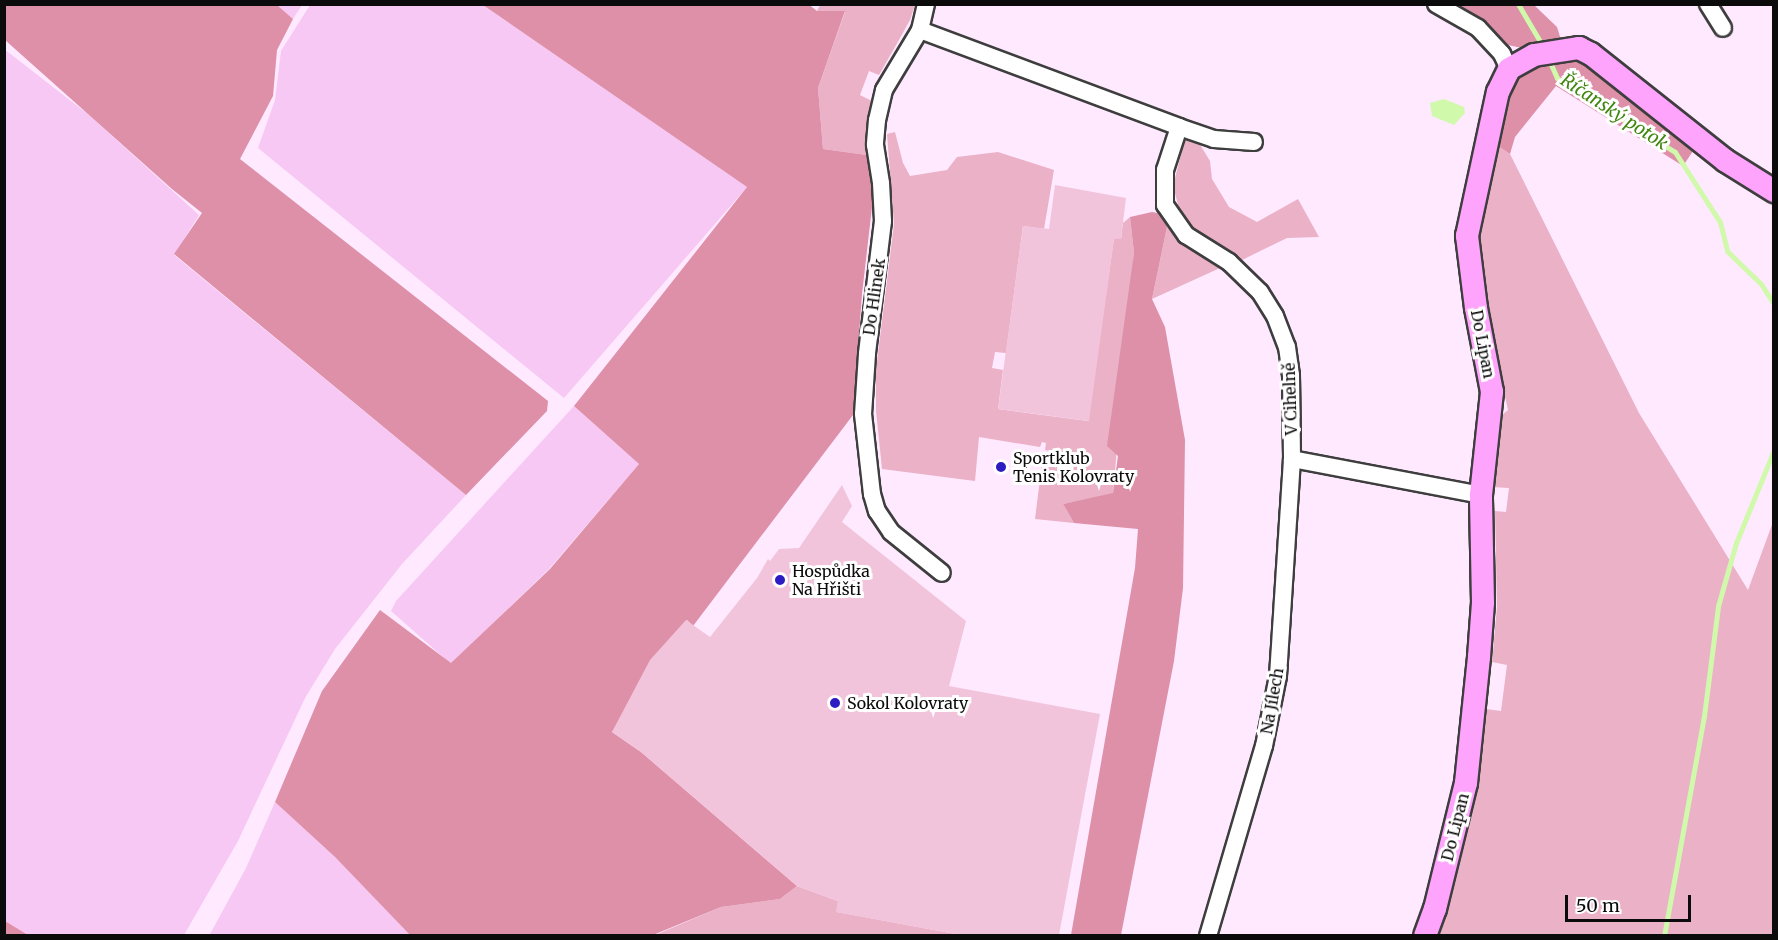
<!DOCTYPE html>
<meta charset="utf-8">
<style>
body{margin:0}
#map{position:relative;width:1778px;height:940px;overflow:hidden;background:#fee9ff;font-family:Merriweather,serif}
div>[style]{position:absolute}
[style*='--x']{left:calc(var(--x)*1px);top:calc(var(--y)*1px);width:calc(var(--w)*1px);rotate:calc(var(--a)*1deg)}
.farmland>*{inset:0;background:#f6c8f3}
.green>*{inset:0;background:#ebb1c7}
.forest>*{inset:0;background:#dd90a7}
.pitch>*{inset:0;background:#f2c4db}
.water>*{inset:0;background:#d1f9ab}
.stream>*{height:5px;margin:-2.5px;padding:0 2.5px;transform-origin:2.5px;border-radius:2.5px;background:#d1f9ab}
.roads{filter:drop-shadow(2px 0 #3e3e3e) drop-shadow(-2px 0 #3e3e3e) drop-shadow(0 2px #3e3e3e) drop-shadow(0 -2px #3e3e3e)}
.street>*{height:16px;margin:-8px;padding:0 8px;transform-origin:8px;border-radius:8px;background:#fff}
.secondary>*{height:22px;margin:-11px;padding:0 11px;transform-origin:11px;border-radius:11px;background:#ffa4fc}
.dots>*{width:16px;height:16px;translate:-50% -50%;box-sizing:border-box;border:3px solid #fff;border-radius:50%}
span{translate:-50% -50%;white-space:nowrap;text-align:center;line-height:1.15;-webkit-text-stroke:6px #fff;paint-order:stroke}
.street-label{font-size:16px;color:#0b0b0b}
.poi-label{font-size:16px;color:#0b0b0b}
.left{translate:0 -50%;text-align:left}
.water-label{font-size:18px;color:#40860f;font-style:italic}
.frame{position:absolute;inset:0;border:6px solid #0b0b0b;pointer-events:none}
.scale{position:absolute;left:1565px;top:895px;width:126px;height:27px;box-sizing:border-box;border:3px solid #0b0b0b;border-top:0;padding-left:8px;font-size:18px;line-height:21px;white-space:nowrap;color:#0b0b0b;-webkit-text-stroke:4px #fff;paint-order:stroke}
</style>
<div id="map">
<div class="farmland">
<i style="clip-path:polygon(277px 5px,302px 5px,293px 19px)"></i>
<i style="clip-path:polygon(310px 5px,483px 5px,747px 187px,564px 398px,258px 148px,275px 100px,281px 51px)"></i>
<i style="clip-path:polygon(4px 49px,89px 115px,199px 215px,174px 255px,466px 495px,402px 564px,335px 649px,305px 698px,238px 841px,184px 935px,28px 935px,5px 921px)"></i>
<i style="clip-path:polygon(574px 406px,639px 464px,549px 569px,451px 664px,391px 611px,396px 601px)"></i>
<i style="clip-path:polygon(275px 802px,335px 857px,410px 935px,209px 936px,246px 868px)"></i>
</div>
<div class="green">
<i style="clip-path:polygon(820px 5px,915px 5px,910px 20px,895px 47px,879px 75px,869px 71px,860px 95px,872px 101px,867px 132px,867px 155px,823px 149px,818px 88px,845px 12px,817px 11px)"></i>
<i style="clip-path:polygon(895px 132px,903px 163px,910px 176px,947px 170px,957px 157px,998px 152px,1054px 170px,1044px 229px,1023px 226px,1006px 353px,995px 352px,992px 368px,1003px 370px,998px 409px,1088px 421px,1114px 238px,1121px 239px,1123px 223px,1130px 217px,1134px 253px,1113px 494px,1063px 504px,1074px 523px,1035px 519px,1043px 455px,1049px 451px,1045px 450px,1046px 443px,1042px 442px,1040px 447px,979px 437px,975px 481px,882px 469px,876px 411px,876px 370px,894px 224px,887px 134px)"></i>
<i style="clip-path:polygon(1190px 136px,1199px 143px,1210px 161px,1212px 179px,1229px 207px,1257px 222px,1298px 199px,1319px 237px,1287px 238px,1242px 260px,1194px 228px,1180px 212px,1173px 186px,1185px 139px)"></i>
<i style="clip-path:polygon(1495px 144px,1510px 154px,1639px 413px,1748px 590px,1773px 522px,1773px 935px,1437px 936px,1467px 831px,1478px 782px,1486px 709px,1501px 711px,1507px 665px,1492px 662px,1497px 607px,1495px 511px,1506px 512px,1509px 488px,1491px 487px,1497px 419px,1508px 410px,1478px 273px,1477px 235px)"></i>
<i style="clip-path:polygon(1167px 227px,1179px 240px,1220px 268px,1152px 299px)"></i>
<i style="clip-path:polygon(797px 886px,838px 901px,837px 912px,961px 935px,653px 936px,721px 907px,780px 899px)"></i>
</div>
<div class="forest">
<i style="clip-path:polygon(5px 4px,277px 5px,293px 19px,277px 50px,273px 96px,240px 159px,548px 401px,547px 411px,466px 495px,174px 254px,202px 213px,172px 189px,5px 40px)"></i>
<i style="clip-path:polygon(808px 4px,817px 11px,845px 11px,818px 88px,823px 149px,867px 155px,876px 172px,862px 294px,853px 415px,693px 626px,687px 620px,612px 732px,641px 752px,797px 886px,780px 899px,721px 907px,653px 935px,410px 935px,335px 857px,275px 802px,322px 691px,380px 610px,451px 663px,550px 569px,639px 464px,574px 406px,747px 187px,483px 5px)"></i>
<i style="clip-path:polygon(1450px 5px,1534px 5px,1557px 27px,1561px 40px,1522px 48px,1508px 45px,1489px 27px)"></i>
<i style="clip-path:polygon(1576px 56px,1695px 148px,1683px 166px,1556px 86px,1515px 137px,1510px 154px,1495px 144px,1505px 102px,1517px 75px,1534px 64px)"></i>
<i style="clip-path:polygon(1152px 212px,1163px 214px,1167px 227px,1152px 299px,1165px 327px,1185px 440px,1183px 588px,1174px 661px,1121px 935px,1071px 935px,1135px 568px,1138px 529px,1074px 523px,1063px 504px,1113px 493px,1118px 456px,1107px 446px,1134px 253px,1130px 217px)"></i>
<i style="clip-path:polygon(5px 921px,28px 935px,5px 935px)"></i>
</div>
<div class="pitch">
<i style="clip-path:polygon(1055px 185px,1126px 198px,1121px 239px,1114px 239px,1089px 421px,998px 409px,1023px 226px,1049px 229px)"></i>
<i style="clip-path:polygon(842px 485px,852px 506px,842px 522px,966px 621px,949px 686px,1100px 714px,1059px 935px,961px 935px,836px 912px,838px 901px,797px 886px,641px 752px,612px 732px,650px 660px,686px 620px,710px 637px,757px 578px,768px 559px,770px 561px,779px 549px,799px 548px)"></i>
</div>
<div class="water">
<i style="clip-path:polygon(1444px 99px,1464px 107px,1465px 113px,1454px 125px,1432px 116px,1430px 103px)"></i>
</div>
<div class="stream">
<i style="--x:1518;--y:4;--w:51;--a:59.4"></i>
<i style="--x:1549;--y:60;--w:20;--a:66"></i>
<i style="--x:1557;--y:78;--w:139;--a:32.1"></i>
<i style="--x:1675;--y:152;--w:83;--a:57.3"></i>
<i style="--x:1720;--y:222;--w:30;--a:76"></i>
<i style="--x:1727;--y:251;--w:47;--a:44.1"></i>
<i style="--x:1761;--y:284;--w:24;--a:57"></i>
<i style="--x:1664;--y:936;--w:224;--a:-79.7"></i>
<i style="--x:1704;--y:716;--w:111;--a:-82.7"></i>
<i style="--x:1718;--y:606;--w:66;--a:-74.1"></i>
<i style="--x:1736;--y:543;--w:100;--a:-67.8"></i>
</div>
<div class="roads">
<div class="street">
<i style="--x:926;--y:4;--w:27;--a:103"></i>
<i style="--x:920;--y:30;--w:70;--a:121"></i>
<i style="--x:884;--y:90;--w:31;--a:103"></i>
<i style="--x:877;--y:120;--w:25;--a:95"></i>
<i style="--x:875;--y:145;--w:38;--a:81"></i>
<i style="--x:881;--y:183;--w:38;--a:87"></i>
<i style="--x:883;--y:221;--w:134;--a:96.9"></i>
<i style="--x:867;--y:354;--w:60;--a:93.8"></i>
<i style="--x:863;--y:414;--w:81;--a:83.6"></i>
<i style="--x:872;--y:494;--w:18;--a:74"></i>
<i style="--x:877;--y:511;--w:25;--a:56"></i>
<i style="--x:891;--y:532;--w:65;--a:38.8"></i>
<i style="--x:1436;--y:4;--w:48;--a:29.7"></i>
<i style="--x:1478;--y:28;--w:35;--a:47"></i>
<i style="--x:1502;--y:54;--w:17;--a:65"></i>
<i style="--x:1708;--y:4;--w:28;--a:58"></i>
<i style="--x:920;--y:30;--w:277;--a:20.5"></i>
<i style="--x:1179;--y:127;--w:45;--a:108"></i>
<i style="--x:1165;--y:170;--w:35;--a:90"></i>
<i style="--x:1165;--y:205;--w:37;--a:55"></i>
<i style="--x:1186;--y:235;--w:51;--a:32.1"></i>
<i style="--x:1229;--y:262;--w:43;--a:44.1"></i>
<i style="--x:1260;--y:292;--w:28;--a:58"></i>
<i style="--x:1275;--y:316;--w:33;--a:69"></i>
<i style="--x:1287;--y:347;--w:28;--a:82"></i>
<i style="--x:1291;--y:375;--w:84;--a:89.3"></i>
<i style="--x:1292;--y:459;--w:192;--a:10.8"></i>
<i style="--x:1179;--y:127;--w:37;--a:19"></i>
<i style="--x:1214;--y:139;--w:40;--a:4.3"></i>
<i style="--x:1208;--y:936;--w:198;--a:-73.6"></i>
<i style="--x:1264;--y:746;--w:71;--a:-78.7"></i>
<i style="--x:1278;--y:676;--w:217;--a:-86.3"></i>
</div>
<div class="secondary">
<i style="--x:1425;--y:936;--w:29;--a:-70"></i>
<i style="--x:1435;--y:909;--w:130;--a:-76.2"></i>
<i style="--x:1466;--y:783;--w:127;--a:-84.1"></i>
<i style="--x:1479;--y:657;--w:54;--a:-85.8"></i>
<i style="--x:1483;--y:603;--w:108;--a:-91.1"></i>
<i style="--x:1481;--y:495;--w:104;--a:-83.9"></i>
<i style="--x:1492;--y:392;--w:86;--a:-100.8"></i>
<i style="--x:1476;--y:308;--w:73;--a:-97.1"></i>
<i style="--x:1467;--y:236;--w:147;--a:-77.9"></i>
<i style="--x:1498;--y:92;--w:25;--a:-64"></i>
<i style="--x:1509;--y:69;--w:29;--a:-29"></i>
<i style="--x:1534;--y:55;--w:46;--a:-8.8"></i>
<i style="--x:1579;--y:48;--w:13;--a:27"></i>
<i style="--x:1591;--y:54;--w:172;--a:38.4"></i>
<i style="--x:1726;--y:161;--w:57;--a:32"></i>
</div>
</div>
<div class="dots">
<i style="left:1001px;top:467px;background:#2d1cc2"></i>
<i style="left:780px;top:580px;background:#2d1cc2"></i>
<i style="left:835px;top:703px;background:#2d1cc2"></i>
</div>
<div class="street-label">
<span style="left:874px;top:297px;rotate:-82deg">Do Hlinek</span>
<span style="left:1483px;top:344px;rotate:79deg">Do Lipan</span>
<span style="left:1290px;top:399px;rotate:-92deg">V Cihelně</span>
<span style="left:1272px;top:701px;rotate:-80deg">Na Jílech</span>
<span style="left:1455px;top:827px;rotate:-76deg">Do Lipan</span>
</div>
<div class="poi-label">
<span class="left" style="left:1013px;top:467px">Sportklub<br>Tenis Kolovraty</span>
<span class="left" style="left:792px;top:580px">Hospůdka<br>Na Hřišti</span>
<span class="left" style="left:847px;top:703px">Sokol Kolovraty</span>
</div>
<div class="water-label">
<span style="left:1614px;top:112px;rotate:33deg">Říčanský potok</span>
</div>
<div class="frame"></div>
<div class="scale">50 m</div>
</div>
